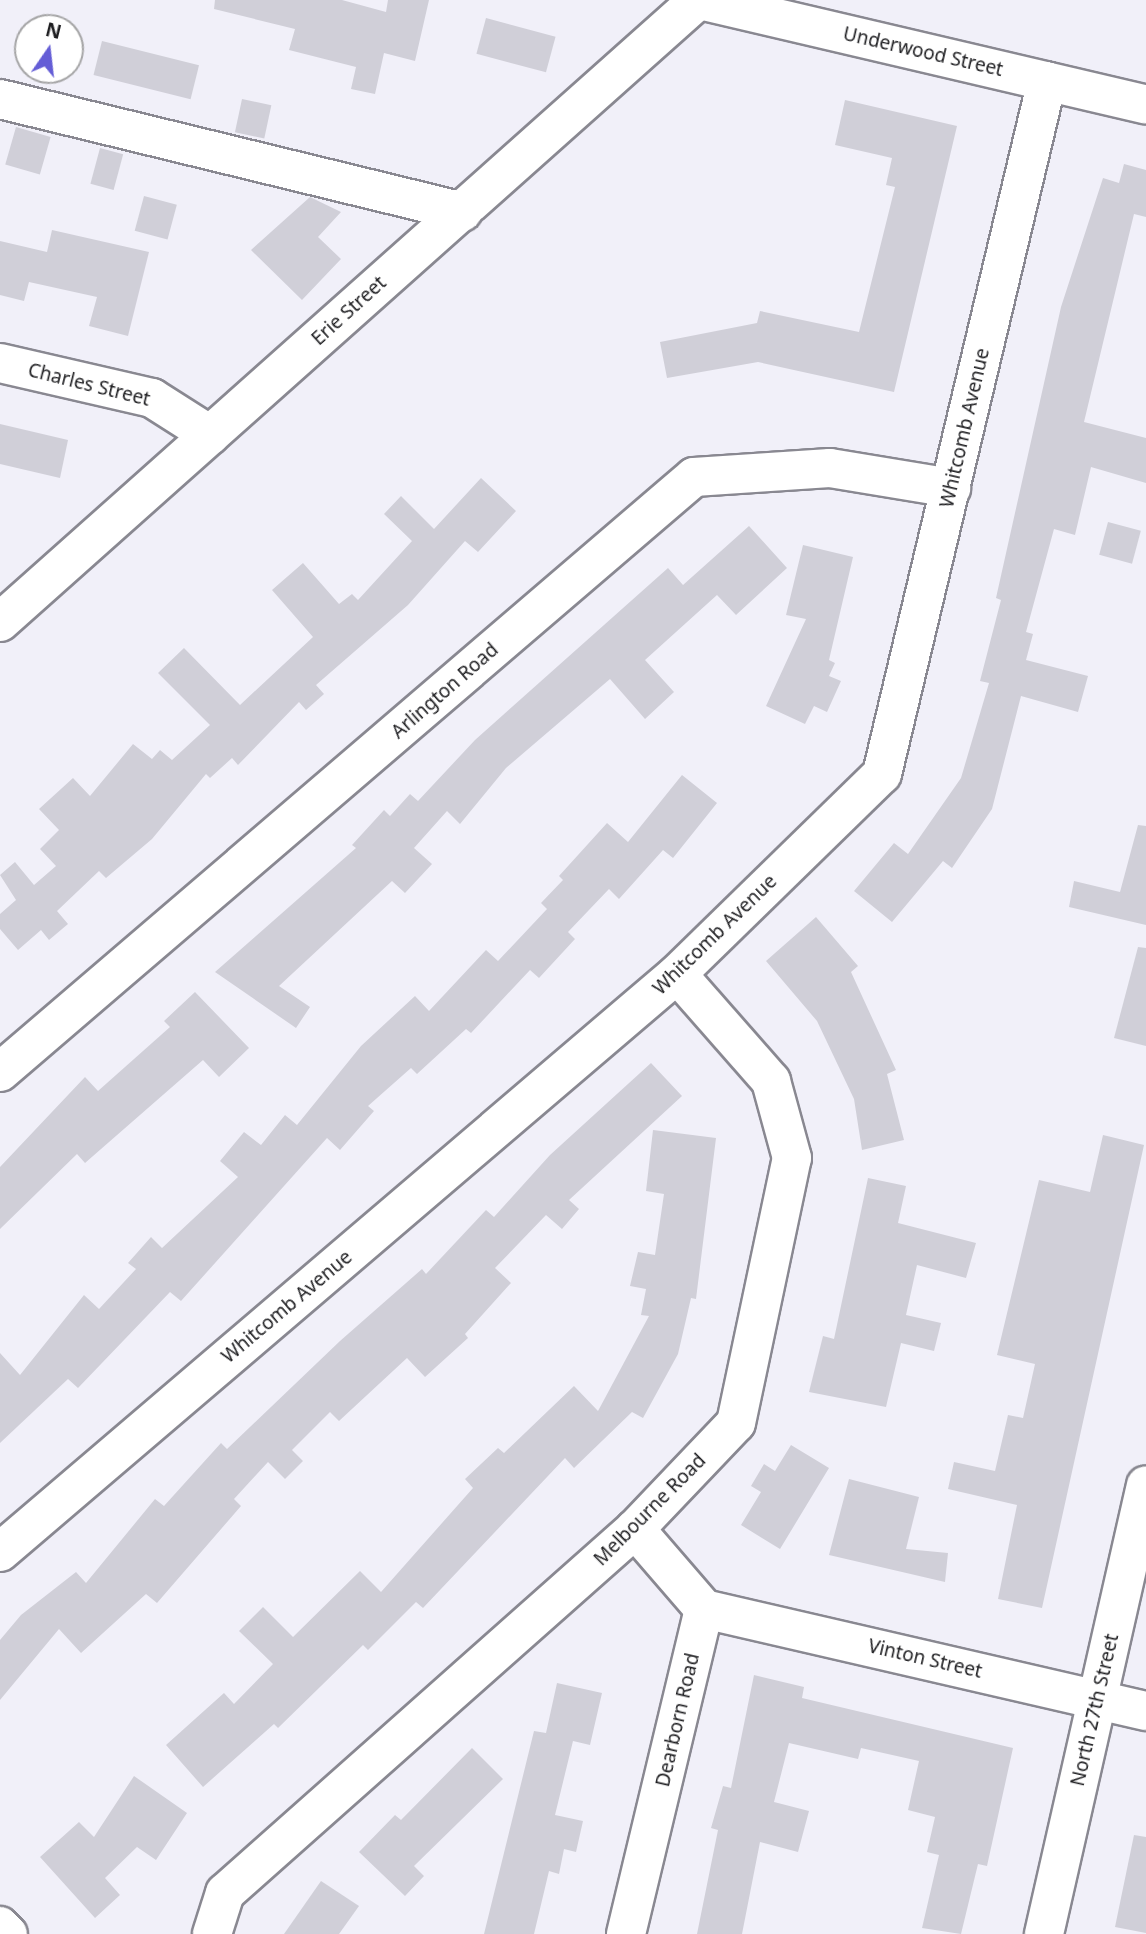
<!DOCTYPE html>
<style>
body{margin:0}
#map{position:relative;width:1146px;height:1934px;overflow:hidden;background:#f1f0f9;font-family:"Noto Sans",sans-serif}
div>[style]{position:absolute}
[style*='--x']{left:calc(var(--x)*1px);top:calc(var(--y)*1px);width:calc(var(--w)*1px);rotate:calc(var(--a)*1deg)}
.building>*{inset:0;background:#d0cfd8;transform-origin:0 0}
.roads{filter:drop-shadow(2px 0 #898891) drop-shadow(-2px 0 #898891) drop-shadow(0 2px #898891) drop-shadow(0 -2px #898891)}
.minor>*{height:38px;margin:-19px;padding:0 19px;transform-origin:19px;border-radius:19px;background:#fff}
span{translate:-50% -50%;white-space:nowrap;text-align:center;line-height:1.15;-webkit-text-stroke:7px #fff;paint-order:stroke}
.street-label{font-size:19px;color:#1e1e21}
.north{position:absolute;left:14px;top:14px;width:70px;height:70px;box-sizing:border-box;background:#fff;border:2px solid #a5a5a6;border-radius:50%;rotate:14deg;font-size:19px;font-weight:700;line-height:28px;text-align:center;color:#1e1e21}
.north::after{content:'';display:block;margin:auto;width:24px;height:32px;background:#645dd6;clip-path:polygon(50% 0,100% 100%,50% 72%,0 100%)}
</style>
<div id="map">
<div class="building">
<i style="clip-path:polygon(215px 0,342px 0,386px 12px,388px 0,429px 0,415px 61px,384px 53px,375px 94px,351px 89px,356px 67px,289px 50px,295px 29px,214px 9px)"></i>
<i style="left:486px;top:18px;width:72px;height:37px;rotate:15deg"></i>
<i style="left:102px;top:41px;width:100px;height:35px;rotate:14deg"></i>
<i style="left:242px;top:99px;width:30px;height:34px;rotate:12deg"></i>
<i style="clip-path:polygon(845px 100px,957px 126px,894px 392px,758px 362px,667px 378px,660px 342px,757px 323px,760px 311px,859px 332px,895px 187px,886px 185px,892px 158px,835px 145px)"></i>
<i style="left:16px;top:127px;width:36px;height:39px;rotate:16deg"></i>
<i style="left:100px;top:148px;width:24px;height:37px;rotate:15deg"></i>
<i style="clip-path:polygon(1124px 164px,1146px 170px,1146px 217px,1134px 214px,1084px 422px,1146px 438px,1146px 483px,1091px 467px,1075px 535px,1054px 529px,1026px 632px,1033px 634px,1026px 660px,1088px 676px,1078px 712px,1021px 696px,992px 809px,952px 868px,943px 861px,892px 922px,854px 891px,894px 843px,908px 854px,961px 778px,989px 683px,980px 681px,1001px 600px,996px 598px,1061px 307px,1103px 178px,1119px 183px)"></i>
<i style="left:144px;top:196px;width:34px;height:36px;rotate:15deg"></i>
<i style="clip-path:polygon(310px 197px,341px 212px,318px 237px,341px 259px,302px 300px,251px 250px)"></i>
<i style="clip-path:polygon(52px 230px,149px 252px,128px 336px,89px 326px,97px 297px,29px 282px,24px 301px,0 295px,0 241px,47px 252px)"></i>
<i style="clip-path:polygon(0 424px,68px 440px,60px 478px,0 464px)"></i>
<i style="clip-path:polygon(481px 478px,516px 511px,478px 552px,465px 541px,408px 605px,316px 685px,324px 694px,306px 710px,299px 702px,238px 765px,232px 758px,210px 778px,206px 774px,152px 839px,106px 878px,99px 871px,57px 911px,68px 924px,49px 940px,41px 930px,18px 950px,0 929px,0 914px,16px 900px,0 875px,15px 862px,34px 885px,56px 866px,40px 849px,59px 830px,39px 809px,73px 778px,90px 796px,133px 744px,152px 759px,160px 750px,172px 760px,210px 725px,158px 673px,184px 648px,240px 705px,313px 637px,272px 590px,303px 563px,339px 604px,352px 594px,358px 600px,412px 541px,384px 514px,401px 496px,434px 529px)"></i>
<i style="left:1108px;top:522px;width:34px;height:34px;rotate:15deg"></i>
<i style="clip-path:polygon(749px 526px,787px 568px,736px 615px,717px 595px,645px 660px,674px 692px,645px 719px,610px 679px,506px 768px,460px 824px,447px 811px,414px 848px,432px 864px,405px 893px,392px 881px,279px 986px,310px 1007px,296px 1028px,215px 972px,356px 848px,352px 845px,384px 810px,390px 816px,410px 794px,418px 801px,475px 740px,668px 568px,683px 585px)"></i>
<i style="clip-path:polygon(803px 545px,853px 557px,829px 660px,835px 663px,829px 676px,841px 681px,827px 712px,814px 706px,805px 724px,766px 706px,806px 619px,786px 615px)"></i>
<i style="clip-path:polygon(682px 775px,717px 803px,673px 858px,663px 850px,619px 899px,609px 889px,568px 932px,575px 939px,539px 978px,530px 970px,471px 1033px,466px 1029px,417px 1074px,411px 1068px,368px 1106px,374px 1111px,340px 1150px,327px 1138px,181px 1301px,170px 1292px,78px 1388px,68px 1379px,0 1443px,0 1353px,20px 1375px,84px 1295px,99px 1309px,136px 1269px,128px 1263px,151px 1237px,162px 1248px,238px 1177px,220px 1161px,244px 1132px,261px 1145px,285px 1115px,297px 1125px,361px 1046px,415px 996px,429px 1011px,486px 950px,498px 961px,547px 909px,541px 903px,563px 880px,559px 876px,607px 823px,628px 842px)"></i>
<i style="clip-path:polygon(1138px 825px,1146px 826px,1146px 925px,1069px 907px,1074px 881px,1120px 892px)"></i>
<i style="clip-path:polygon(816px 917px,858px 966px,851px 972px,896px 1070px,887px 1074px,904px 1140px,862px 1150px,854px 1099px,817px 1021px,766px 961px)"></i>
<i style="clip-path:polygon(1138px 947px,1146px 948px,1146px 1046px,1114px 1038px)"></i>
<i style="clip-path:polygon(195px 992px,249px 1048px,219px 1077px,203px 1060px,85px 1163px,77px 1154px,0 1229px,0 1167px,85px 1077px,98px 1091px,170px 1027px,164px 1021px)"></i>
<i style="clip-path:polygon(651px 1063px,682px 1096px,569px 1200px,579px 1209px,562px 1229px,546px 1215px,495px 1268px,511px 1283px,465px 1334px,468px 1338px,425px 1377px,407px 1358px,339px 1421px,330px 1412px,292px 1450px,303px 1461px,285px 1479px,268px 1462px,234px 1499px,241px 1506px,157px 1603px,146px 1594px,81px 1653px,59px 1629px,0 1700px,0 1640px,21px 1615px,76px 1572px,86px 1583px,155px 1499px,164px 1506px,221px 1443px,227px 1449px,340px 1341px,422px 1269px,426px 1274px,486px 1210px,494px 1217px,550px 1155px)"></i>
<i style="clip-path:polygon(653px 1130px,716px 1138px,696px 1299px,691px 1298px,678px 1354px,643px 1418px,632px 1412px,574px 1468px,565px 1458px,423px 1608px,416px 1602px,368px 1650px,363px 1645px,278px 1728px,274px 1724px,203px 1787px,166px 1745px,224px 1693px,234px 1704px,273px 1664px,239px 1631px,263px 1607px,293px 1637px,360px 1571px,381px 1592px,473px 1488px,465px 1479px,498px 1448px,504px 1453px,574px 1386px,598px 1411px,649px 1316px,641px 1315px,646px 1289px,630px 1286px,638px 1252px,655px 1255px,664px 1194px,646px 1191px)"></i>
<i style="clip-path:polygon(1103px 1135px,1144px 1145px,1042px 1608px,998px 1599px,1017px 1505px,948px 1489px,954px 1462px,995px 1471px,1008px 1415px,1023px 1418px,1035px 1364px,997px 1355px,1039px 1180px,1090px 1192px)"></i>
<i style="clip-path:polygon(868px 1178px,906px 1186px,898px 1223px,976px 1243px,966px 1278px,917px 1265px,906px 1315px,941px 1323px,934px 1351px,901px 1343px,886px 1407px,809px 1392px,823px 1336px,834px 1339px)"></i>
<i style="clip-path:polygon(791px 1445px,829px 1468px,780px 1549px,741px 1525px,761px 1492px,751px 1486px,764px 1464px,775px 1471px)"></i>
<i style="clip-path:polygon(849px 1479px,919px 1497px,906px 1549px,948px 1553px,945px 1582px,829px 1555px)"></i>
<i style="clip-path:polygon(754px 1675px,804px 1687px,802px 1698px,1013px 1748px,987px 1866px,978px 1864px,961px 1934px,922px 1928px,939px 1855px,927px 1852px,935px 1817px,908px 1810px,919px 1761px,861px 1748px,858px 1759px,789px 1743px,774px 1802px,809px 1811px,798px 1852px,760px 1842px,742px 1934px,697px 1934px,718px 1830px,711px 1828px,723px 1786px,731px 1788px)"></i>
<i style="clip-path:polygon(557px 1683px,602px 1693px,590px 1745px,573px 1741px,555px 1815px,583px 1821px,576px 1852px,564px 1849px,559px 1874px,549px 1871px,534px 1934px,484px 1934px,534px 1731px,546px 1733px)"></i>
<i style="clip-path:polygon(472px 1748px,503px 1779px,414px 1866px,424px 1876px,405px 1896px,359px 1852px,395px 1815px,401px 1820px)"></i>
<i style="clip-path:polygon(134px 1776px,187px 1813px,156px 1860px,137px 1847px,105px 1878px,120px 1895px,95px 1918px,40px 1857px,79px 1822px,94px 1837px)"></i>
<i style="clip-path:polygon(1134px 1835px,1146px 1837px,1146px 1933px,1115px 1927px)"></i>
<i style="clip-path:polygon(321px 1881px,359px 1906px,339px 1934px,284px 1934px)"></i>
</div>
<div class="roads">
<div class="minor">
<i style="--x:700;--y:0;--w:458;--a:13.2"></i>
<i style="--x:0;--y:99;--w:476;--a:13.7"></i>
<i style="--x:0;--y:363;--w:156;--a:13"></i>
<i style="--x:152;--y:398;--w:69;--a:32.5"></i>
<i style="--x:0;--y:622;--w:935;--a:-41.7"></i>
<i style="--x:0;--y:1072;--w:914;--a:-40.61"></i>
<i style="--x:694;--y:477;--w:136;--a:-3.8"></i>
<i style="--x:830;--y:468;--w:123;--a:9.4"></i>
<i style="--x:0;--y:1552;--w:890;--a:-40.49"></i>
<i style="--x:677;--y:974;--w:286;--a:-44.3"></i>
<i style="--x:882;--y:774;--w:712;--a:-76.61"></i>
<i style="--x:704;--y:1609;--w:454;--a:13"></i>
<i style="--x:0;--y:1926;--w:11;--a:45"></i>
<i style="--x:212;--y:1934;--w:43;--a:-72.4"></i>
<i style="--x:225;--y:1893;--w:548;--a:-41.6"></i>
<i style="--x:635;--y:1529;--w:146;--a:-46.4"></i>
<i style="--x:736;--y:1423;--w:271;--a:-78.1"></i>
<i style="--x:792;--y:1158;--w:80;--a:-105.3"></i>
<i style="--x:771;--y:1081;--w:142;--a:-131.3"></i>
<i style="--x:626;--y:1934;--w:334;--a:-76.5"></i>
<i style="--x:704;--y:1609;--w:106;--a:-130.8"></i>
<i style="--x:1044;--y:1934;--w:460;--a:-77.2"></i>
</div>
</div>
<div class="street-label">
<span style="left:923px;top:52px;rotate:13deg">Underwood Street</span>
<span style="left:349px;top:311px;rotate:-42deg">Erie Street</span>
<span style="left:89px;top:385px;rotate:14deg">Charles Street</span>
<span style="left:965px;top:428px;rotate:-77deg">Whitcomb Avenue</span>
<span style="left:445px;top:691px;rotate:-41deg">Arlington Road</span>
<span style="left:715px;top:935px;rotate:-44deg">Whitcomb Avenue</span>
<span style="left:287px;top:1307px;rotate:-40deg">Whitcomb Avenue</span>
<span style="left:650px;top:1510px;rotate:-45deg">Melbourne Road</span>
<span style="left:925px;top:1659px;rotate:13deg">Vinton Street</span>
<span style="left:1095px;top:1710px;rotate:-77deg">North 27th Street</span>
<span style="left:678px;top:1720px;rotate:-77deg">Dearborn Road</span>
</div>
<div class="north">N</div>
</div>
